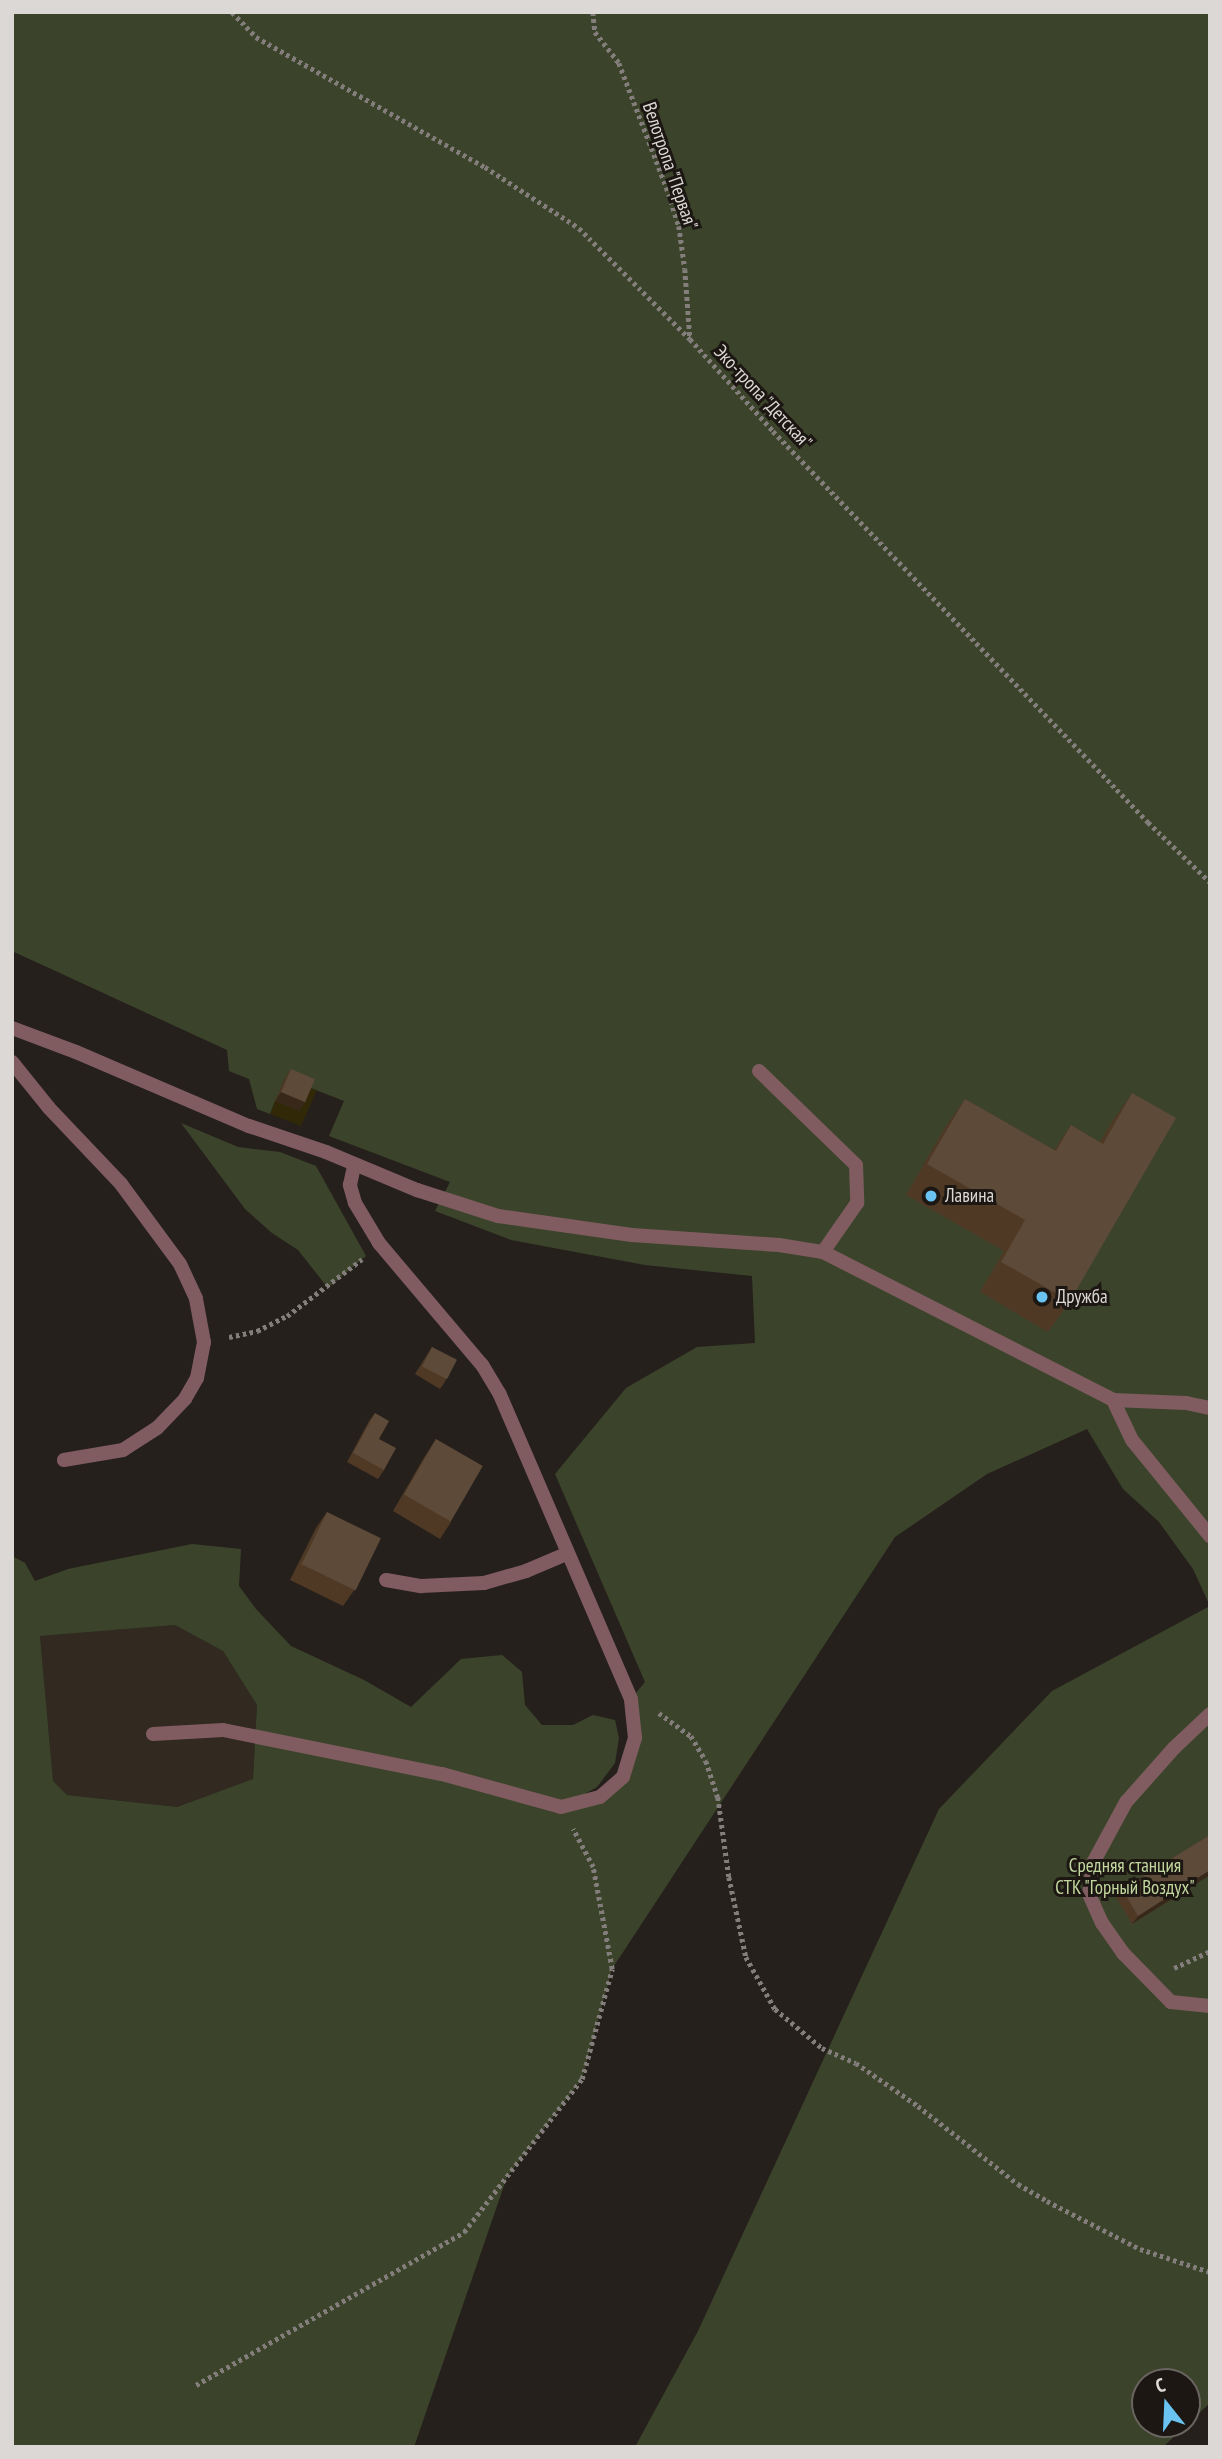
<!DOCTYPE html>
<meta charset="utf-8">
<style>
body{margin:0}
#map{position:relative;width:1222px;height:2459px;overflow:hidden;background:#26201c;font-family:"PT Sans Narrow",sans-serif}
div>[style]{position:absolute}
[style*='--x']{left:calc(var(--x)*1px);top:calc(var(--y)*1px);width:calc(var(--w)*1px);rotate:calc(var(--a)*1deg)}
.built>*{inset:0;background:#322920}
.green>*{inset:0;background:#3b442b}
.sand>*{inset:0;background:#302807}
.path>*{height:4.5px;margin-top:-2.25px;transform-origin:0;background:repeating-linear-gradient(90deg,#837e7b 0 3.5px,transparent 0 7px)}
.service>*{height:14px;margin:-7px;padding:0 7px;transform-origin:7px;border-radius:7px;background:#805c60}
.minor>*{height:14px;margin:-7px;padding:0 7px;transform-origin:7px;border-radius:7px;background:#805c60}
.wall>*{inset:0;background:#4f3925}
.shaded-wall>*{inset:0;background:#38281a}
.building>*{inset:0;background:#5e4a38;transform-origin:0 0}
.dots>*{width:19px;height:19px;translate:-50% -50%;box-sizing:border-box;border:4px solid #1c1712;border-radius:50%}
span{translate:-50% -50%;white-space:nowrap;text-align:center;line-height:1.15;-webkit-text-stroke:6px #1c1712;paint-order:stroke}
.street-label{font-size:19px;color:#dcd8d5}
.poi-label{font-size:19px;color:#dcd8d5}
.left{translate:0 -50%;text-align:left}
.park-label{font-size:19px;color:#c2d79f}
.frame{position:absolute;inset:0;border:14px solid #dcd8d5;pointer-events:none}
.north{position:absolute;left:1131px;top:2368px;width:70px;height:70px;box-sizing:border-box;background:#1c1712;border:2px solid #696460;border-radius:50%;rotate:342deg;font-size:19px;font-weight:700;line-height:28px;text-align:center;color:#dcd8d5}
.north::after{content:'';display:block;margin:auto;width:24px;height:32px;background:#6ac3f1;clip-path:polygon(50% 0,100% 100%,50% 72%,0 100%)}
</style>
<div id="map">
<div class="built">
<i style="clip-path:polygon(175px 1625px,223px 1651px,257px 1705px,253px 1779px,177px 1807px,67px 1795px,53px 1782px,40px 1636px)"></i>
</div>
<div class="green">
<i style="clip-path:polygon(evenodd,12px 12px,1210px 12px,1210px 2403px,1163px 2447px,635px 2447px,698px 2331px,939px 1809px,1052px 1691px,1210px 1606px,1193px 1569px,1159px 1522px,1123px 1489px,1087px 1429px,987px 1474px,895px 1537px,612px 1969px,582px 2079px,507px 2177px,414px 2447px,12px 2447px,12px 1556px,25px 1563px,35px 1581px,68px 1569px,192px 1544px,241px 1549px,239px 1586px,256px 1609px,291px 1646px,364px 1680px,411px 1707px,461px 1659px,502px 1655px,522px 1672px,525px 1705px,542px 1725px,573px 1725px,593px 1715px,615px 1720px,619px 1738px,615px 1763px,597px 1787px,565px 1805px,600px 1797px,623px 1777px,635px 1738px,631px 1699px,645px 1682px,555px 1474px,626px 1388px,697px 1347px,755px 1343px,752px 1276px,645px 1265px,511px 1240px,435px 1211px,450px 1182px,329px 1136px,344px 1101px,285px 1078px,270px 1114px,257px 1109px,249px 1079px,229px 1071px,227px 1050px,12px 951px,12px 12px,175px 1625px,223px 1651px,257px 1705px,253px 1779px,177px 1807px,67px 1795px,53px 1781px,40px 1636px,175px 1625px,12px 12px,1145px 2382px,1187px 2382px,1187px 2424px,1145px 2424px,1145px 2382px)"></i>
<i style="clip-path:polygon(181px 1123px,238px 1147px,280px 1152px,316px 1166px,366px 1256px,328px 1288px,298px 1250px,272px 1233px,245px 1209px)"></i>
</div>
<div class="sand">
<i style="clip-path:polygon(309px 1088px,317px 1090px,301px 1126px,270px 1114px,275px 1101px,299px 1110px)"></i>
</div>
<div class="path">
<i style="--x:232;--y:12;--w:35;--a:46"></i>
<i style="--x:256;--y:37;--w:263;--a:29.6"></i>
<i style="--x:485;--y:167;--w:112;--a:33"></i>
<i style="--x:579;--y:228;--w:157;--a:45"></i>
<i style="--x:690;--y:339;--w:124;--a:47.9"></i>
<i style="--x:773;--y:431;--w:542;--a:46.2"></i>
<i style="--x:1148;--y:822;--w:86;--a:44.1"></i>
<i style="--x:593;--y:12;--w:20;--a:84"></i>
<i style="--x:595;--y:32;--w:39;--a:52"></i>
<i style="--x:619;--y:63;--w:140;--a:69.1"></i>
<i style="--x:669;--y:194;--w:34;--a:73"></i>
<i style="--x:679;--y:226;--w:43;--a:82.1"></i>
<i style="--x:685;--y:269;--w:68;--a:85.8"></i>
<i style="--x:229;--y:1337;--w:29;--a:-12"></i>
<i style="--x:257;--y:1331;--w:34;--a:-27"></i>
<i style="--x:287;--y:1316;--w:94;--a:-37.2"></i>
<i style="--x:659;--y:1713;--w:39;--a:36"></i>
<i style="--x:691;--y:1736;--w:29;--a:59"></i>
<i style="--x:706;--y:1761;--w:38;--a:72"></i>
<i style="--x:718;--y:1797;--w:81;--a:82.2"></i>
<i style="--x:729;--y:1877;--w:82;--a:78"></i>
<i style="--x:746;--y:1957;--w:60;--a:60.9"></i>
<i style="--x:775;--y:2009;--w:61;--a:39.7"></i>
<i style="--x:822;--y:2048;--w:37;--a:24"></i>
<i style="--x:856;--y:2063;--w:75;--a:34.7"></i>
<i style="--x:918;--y:2106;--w:127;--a:38"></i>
<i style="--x:1018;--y:2184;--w:34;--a:30"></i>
<i style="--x:1047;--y:2201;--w:105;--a:27.3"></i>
<i style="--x:1140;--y:2249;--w:74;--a:18.2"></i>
<i style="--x:1174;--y:1968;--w:40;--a:-25"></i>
<i style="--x:196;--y:2385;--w:309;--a:-29.7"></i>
<i style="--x:464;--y:2232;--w:193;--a:-52.4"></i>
<i style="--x:582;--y:2079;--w:114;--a:-74.7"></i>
<i style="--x:612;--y:1969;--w:104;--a:-100.6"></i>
<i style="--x:593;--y:1867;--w:43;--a:-117.8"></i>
</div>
<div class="service">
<i style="--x:759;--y:1071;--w:135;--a:44.1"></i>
<i style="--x:856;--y:1165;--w:38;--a:88"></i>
<i style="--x:857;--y:1203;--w:60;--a:124.8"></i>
<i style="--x:49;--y:1108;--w:105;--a:46.5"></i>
<i style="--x:121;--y:1184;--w:99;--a:53.6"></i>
<i style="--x:180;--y:1264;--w:38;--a:65"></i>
<i style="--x:196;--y:1299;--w:44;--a:79.5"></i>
<i style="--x:204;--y:1342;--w:37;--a:101"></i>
<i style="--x:197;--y:1378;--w:24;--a:120"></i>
<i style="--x:185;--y:1399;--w:40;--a:134"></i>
<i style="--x:157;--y:1428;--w:40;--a:147.1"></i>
<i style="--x:123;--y:1450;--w:60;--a:170.4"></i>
<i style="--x:326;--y:1152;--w:99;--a:22.7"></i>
<i style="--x:417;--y:1190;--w:85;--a:17.8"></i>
<i style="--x:498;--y:1216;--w:135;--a:8.1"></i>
<i style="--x:632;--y:1235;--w:147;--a:3.9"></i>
<i style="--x:779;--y:1245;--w:45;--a:9"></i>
<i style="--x:823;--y:1252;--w:326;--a:27"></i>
<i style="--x:1113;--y:1400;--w:73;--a:2.4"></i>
<i style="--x:1186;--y:1403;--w:25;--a:12"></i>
<i style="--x:1113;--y:1400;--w:44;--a:64.6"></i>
<i style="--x:1132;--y:1440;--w:124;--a:50.9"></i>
<i style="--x:386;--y:1580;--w:36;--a:10"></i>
<i style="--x:421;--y:1586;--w:63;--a:-2.7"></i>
<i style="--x:484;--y:1583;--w:44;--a:-15.9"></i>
<i style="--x:526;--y:1571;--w:43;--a:-23"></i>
<i style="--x:1210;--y:1714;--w:50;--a:136.6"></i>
<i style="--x:1174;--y:1748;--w:72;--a:131.6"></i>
<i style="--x:1126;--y:1802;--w:69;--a:118.4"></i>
<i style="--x:1093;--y:1863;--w:31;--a:97"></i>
<i style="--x:1089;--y:1894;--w:32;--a:66"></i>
<i style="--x:1102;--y:1923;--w:37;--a:55"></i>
<i style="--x:1123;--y:1953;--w:69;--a:45.6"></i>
<i style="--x:1171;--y:2002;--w:39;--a:6"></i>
<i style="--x:153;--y:1734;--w:70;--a:-3.3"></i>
<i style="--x:223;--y:1730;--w:223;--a:11.4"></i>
<i style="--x:442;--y:1774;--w:123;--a:15.5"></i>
<i style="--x:561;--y:1807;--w:40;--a:-14.4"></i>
<i style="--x:600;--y:1797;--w:30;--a:-41"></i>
<i style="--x:623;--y:1777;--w:41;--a:-72.9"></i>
<i style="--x:635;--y:1738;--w:39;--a:-96"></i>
<i style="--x:631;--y:1699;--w:333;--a:-113.3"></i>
<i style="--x:499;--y:1393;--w:33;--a:-121"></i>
<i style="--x:482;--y:1365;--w:160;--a:-130.2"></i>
<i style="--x:379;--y:1243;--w:47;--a:-121"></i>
<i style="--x:355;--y:1203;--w:19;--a:-106"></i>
<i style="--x:350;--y:1185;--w:19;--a:-78"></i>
</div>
<div class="minor">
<i style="--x:12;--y:1028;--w:68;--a:20.6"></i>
<i style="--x:76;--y:1052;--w:188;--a:23.2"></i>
<i style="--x:249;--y:1126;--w:81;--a:18.7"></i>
<i style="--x:12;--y:1062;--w:59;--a:51.2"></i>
</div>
<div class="wall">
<i style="clip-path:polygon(291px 1069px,305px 1102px,299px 1111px,275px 1101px,285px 1078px)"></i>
<i style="clip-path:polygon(1132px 1093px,1070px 1301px,1048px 1332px,980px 1292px,1004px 1251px,906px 1195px,944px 1129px,965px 1099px,1054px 1150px,1071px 1125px,1100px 1142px,1111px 1123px)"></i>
<i style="clip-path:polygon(432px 1347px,446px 1380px,440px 1389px,415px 1374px)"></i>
<i style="clip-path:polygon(375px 1413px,384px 1470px,378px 1479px,347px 1462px,369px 1421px)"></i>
<i style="clip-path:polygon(436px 1439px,451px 1522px,440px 1539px,393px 1511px,425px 1456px)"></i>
<i style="clip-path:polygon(327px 1512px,355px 1589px,343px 1606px,290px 1580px,316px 1528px)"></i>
<i style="clip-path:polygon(1210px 1835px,1210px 1875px,1132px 1924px,1116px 1897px,1122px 1889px)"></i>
</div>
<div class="shaded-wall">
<i style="clip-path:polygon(281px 1092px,305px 1102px,299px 1111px,275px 1101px)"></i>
<i style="clip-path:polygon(1210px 1870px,1210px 1875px,1132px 1924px,1138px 1916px)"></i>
</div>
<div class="building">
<i style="left:291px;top:1069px;width:26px;height:25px;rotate:23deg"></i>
<i style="clip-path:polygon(1132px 1093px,1176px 1118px,1070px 1301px,1001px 1262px,1025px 1220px,927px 1164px,965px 1099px,1056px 1151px,1071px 1125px,1103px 1144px)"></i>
<i style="left:432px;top:1347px;width:28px;height:22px;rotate:27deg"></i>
<i style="clip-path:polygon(375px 1413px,389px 1421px,379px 1439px,396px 1448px,384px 1470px,353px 1453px)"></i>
<i style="left:436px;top:1439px;width:54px;height:64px;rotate:30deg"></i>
<i style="left:327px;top:1512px;width:60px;height:58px;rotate:26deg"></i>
<i style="clip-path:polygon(1210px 1835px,1210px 1870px,1138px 1916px,1122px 1889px)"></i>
</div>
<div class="dots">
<i style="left:931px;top:1196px;background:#6ac3f1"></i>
<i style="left:1042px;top:1297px;background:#6ac3f1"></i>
</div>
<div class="street-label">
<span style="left:670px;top:166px;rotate:71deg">Велотропа "Первая"</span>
<span style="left:763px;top:397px;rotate:47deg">Эко-тропа "Детская"</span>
</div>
<div class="poi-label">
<span class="left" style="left:945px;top:1196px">Лавина</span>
<span class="left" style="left:1056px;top:1297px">Дружба</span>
</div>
<div class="park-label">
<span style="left:1125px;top:1877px">Средняя станция<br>СТК "Горный Воздух"</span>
</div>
<div class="frame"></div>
<div class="north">С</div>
</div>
